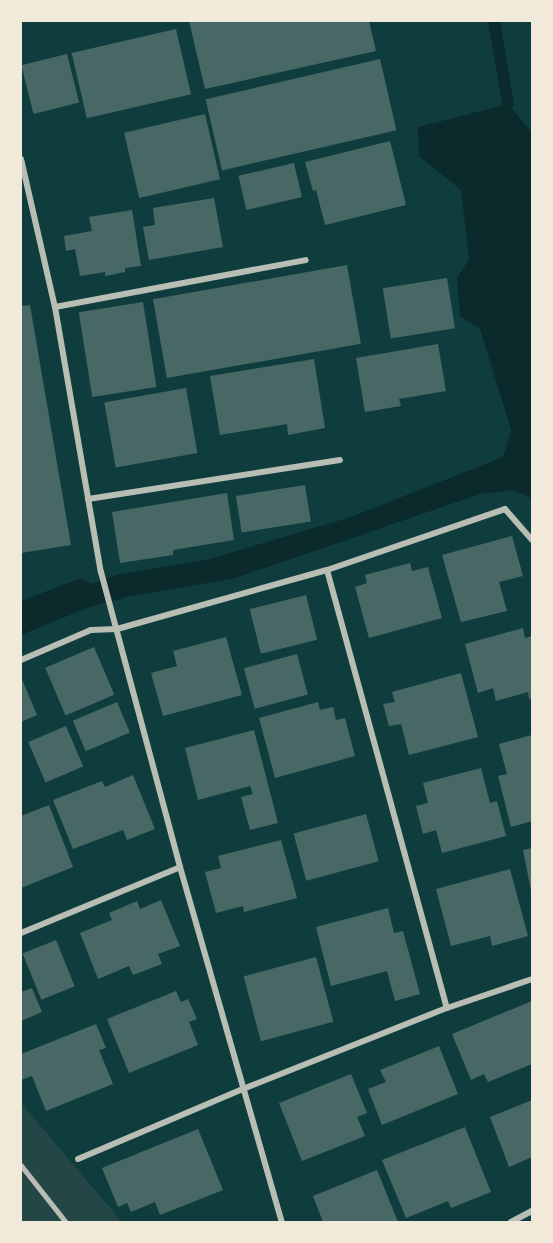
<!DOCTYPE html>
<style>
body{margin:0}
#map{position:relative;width:553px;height:1243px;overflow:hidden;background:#0f3d3e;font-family:"Source Sans 3",sans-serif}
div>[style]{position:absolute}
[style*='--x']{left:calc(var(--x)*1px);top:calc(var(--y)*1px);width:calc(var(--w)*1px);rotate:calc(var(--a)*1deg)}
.green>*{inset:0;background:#244646}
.water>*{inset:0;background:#0a2a2b}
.stream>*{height:12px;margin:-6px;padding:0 6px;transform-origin:6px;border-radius:6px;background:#0a2a2b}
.building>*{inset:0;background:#486865;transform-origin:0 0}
.service>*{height:4.5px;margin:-2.25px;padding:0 2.25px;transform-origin:2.25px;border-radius:2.25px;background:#b8beb3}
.minor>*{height:6px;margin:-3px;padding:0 3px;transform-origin:3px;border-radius:3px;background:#b8beb3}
span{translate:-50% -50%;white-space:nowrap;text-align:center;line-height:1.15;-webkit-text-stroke:6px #f1e9da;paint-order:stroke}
.frame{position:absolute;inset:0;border:22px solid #f1e9da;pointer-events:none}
</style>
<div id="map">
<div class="green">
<i style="clip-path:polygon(21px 1103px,122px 1222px,21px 1222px)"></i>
</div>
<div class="water">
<i style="clip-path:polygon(508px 104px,532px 133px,532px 498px,512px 490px,480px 494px,236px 578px,127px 597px,87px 608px,21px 635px,21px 601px,81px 578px,91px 584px,119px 574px,206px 560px,351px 517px,503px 457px,511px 430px,480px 329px,460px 316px,457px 277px,469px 260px,461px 190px,419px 156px,418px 127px)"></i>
</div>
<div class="stream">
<i style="--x:494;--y:21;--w:84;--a:80.4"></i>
</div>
<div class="building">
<i style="clip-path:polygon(189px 21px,369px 21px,376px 51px,205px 89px)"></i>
<i style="left:176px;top:29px;width:67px;height:107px;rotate:77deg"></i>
<i style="left:67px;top:54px;width:50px;height:47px;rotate:76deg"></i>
<i style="left:380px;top:59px;width:73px;height:179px;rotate:77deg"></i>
<i style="left:205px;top:114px;width:67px;height:83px;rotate:77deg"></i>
<i style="clip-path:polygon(390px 141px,406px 205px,325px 225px,316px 190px,313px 191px,305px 162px)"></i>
<i style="left:294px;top:163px;width:35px;height:57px;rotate:77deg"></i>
<i style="clip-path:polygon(214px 198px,223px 247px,149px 260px,143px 227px,155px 225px,153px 208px)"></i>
<i style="clip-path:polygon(132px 210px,141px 266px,125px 268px,125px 272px,105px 276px,105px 272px,80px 276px,75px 249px,66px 251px,64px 236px,92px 231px,89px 217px)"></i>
<i style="left:347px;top:265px;width:80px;height:197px;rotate:80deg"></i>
<i style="left:447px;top:278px;width:51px;height:65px;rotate:81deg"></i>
<i style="left:143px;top:302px;width:86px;height:65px;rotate:81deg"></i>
<i style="clip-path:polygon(30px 305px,71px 545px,21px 553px,21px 306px)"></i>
<i style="clip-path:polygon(438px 344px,446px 391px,399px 399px,401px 406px,365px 412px,356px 358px)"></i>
<i style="clip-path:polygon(314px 359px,325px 428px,288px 435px,287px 424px,220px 435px,210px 376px)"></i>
<i style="left:186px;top:388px;width:66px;height:83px;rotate:80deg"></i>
<i style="left:305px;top:485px;width:37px;height:70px;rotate:81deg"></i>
<i style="clip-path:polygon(227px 493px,234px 540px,173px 550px,173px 555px,120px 563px,112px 512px)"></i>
<i style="clip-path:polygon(512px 536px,523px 576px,499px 582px,507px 611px,461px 622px,442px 555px)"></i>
<i style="clip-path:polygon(410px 563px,412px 571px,428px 567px,442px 618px,369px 638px,355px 587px,367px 583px,365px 575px)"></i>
<i style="left:306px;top:595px;width:46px;height:58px;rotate:76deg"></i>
<i style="clip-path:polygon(523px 628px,525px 638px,532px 636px,532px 698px,529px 699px,528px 692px,496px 701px,493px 688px,478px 693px,465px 644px)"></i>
<i style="clip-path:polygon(226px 637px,242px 695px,163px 716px,151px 673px,177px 666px,173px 651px)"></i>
<i style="left:94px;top:647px;width:52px;height:53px;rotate:67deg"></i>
<i style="left:297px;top:654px;width:42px;height:55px;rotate:75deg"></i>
<i style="clip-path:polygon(461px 673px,478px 737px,409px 755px,401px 724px,389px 726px,383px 704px,395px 702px,392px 692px)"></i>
<i style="clip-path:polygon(21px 677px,37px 715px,21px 722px)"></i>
<i style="left:117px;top:702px;width:33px;height:48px;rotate:67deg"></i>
<i style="clip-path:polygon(318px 702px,320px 710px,333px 707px,336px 720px,345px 718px,355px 756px,275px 778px,259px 718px)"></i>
<i style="left:66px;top:726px;width:44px;height:41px;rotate:67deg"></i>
<i style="clip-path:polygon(254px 730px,278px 823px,250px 830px,241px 797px,253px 794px,250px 786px,198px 800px,185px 748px)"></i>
<i style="clip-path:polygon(532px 735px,532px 821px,511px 827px,498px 776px,507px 774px,499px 744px)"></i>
<i style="clip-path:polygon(481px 768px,490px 803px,497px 801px,506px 836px,442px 853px,436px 830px,423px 834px,416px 806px,428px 803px,423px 783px)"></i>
<i style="clip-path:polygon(133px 775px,155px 829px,127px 840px,123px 830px,73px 849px,53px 800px,102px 781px,105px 787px)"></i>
<i style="clip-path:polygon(49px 805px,73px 867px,21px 888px,21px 816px)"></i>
<i style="left:366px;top:814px;width:49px;height:75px;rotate:75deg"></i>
<i style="clip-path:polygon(281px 840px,297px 898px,244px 912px,243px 906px,216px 913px,205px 872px,221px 868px,218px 856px)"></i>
<i style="clip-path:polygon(532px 848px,532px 890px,531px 891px,523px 850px)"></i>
<i style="clip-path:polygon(510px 869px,528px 936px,492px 946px,490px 936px,451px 946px,436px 889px)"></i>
<i style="clip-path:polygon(161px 900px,180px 946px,158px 954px,162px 964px,133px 975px,129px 966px,98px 979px,80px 933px,112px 920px,109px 913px,137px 901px,140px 909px)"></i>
<i style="clip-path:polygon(388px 908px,394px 933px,403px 931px,420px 994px,395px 1001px,387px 971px,331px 986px,316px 927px)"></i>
<i style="left:56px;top:940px;width:50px;height:36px;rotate:68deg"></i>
<i style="left:316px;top:957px;width:67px;height:75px;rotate:75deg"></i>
<i style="clip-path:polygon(32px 988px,42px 1012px,21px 1021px,21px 992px)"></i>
<i style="clip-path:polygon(176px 991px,181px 1002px,188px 999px,197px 1019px,189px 1022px,198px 1045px,129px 1073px,107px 1019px)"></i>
<i style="clip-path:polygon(532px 1001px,532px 1064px,488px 1082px,484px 1074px,471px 1080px,452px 1034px)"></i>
<i style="clip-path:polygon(96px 1024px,106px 1048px,99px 1050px,113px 1084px,46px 1111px,32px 1076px,21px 1080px,21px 1054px)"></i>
<i style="clip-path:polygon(439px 1046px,458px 1094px,382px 1125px,368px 1089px,386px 1082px,380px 1070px)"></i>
<i style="clip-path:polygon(351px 1074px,367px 1113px,357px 1117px,365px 1136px,302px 1161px,279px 1103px)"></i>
<i style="clip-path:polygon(532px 1100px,532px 1157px,509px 1167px,490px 1117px)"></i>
<i style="clip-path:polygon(465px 1127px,491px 1192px,451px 1208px,448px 1201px,406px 1218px,382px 1160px)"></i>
<i style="clip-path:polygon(198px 1129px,223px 1190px,160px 1215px,155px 1202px,131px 1212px,127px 1203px,118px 1207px,102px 1168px)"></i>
<i style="clip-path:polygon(377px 1170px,398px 1222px,323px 1222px,313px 1196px)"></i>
</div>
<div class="service">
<i style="--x:21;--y:1165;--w:73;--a:51.7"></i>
</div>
<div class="minor">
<i style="--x:21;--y:159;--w:152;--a:77.1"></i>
<i style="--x:55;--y:307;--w:269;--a:80.2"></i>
<i style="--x:101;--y:572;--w:305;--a:75"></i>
<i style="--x:180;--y:867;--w:369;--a:74"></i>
<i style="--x:55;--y:307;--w:255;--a:-10.6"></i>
<i style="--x:88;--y:499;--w:255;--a:-8.8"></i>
<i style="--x:327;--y:570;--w:454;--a:74.7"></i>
<i style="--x:21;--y:660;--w:76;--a:-23.2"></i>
<i style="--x:91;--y:630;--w:26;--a:-2"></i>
<i style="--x:117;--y:629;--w:218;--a:-15.7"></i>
<i style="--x:327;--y:570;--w:188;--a:-18.9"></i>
<i style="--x:505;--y:509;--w:41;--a:48.9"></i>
<i style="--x:21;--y:933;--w:172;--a:-22.5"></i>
<i style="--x:78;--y:1159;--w:179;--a:-23"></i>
<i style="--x:243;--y:1089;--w:219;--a:-21.7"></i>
<i style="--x:447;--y:1008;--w:90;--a:-18.8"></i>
<i style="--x:511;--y:1222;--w:24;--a:-28"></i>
</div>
<div class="frame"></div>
</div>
